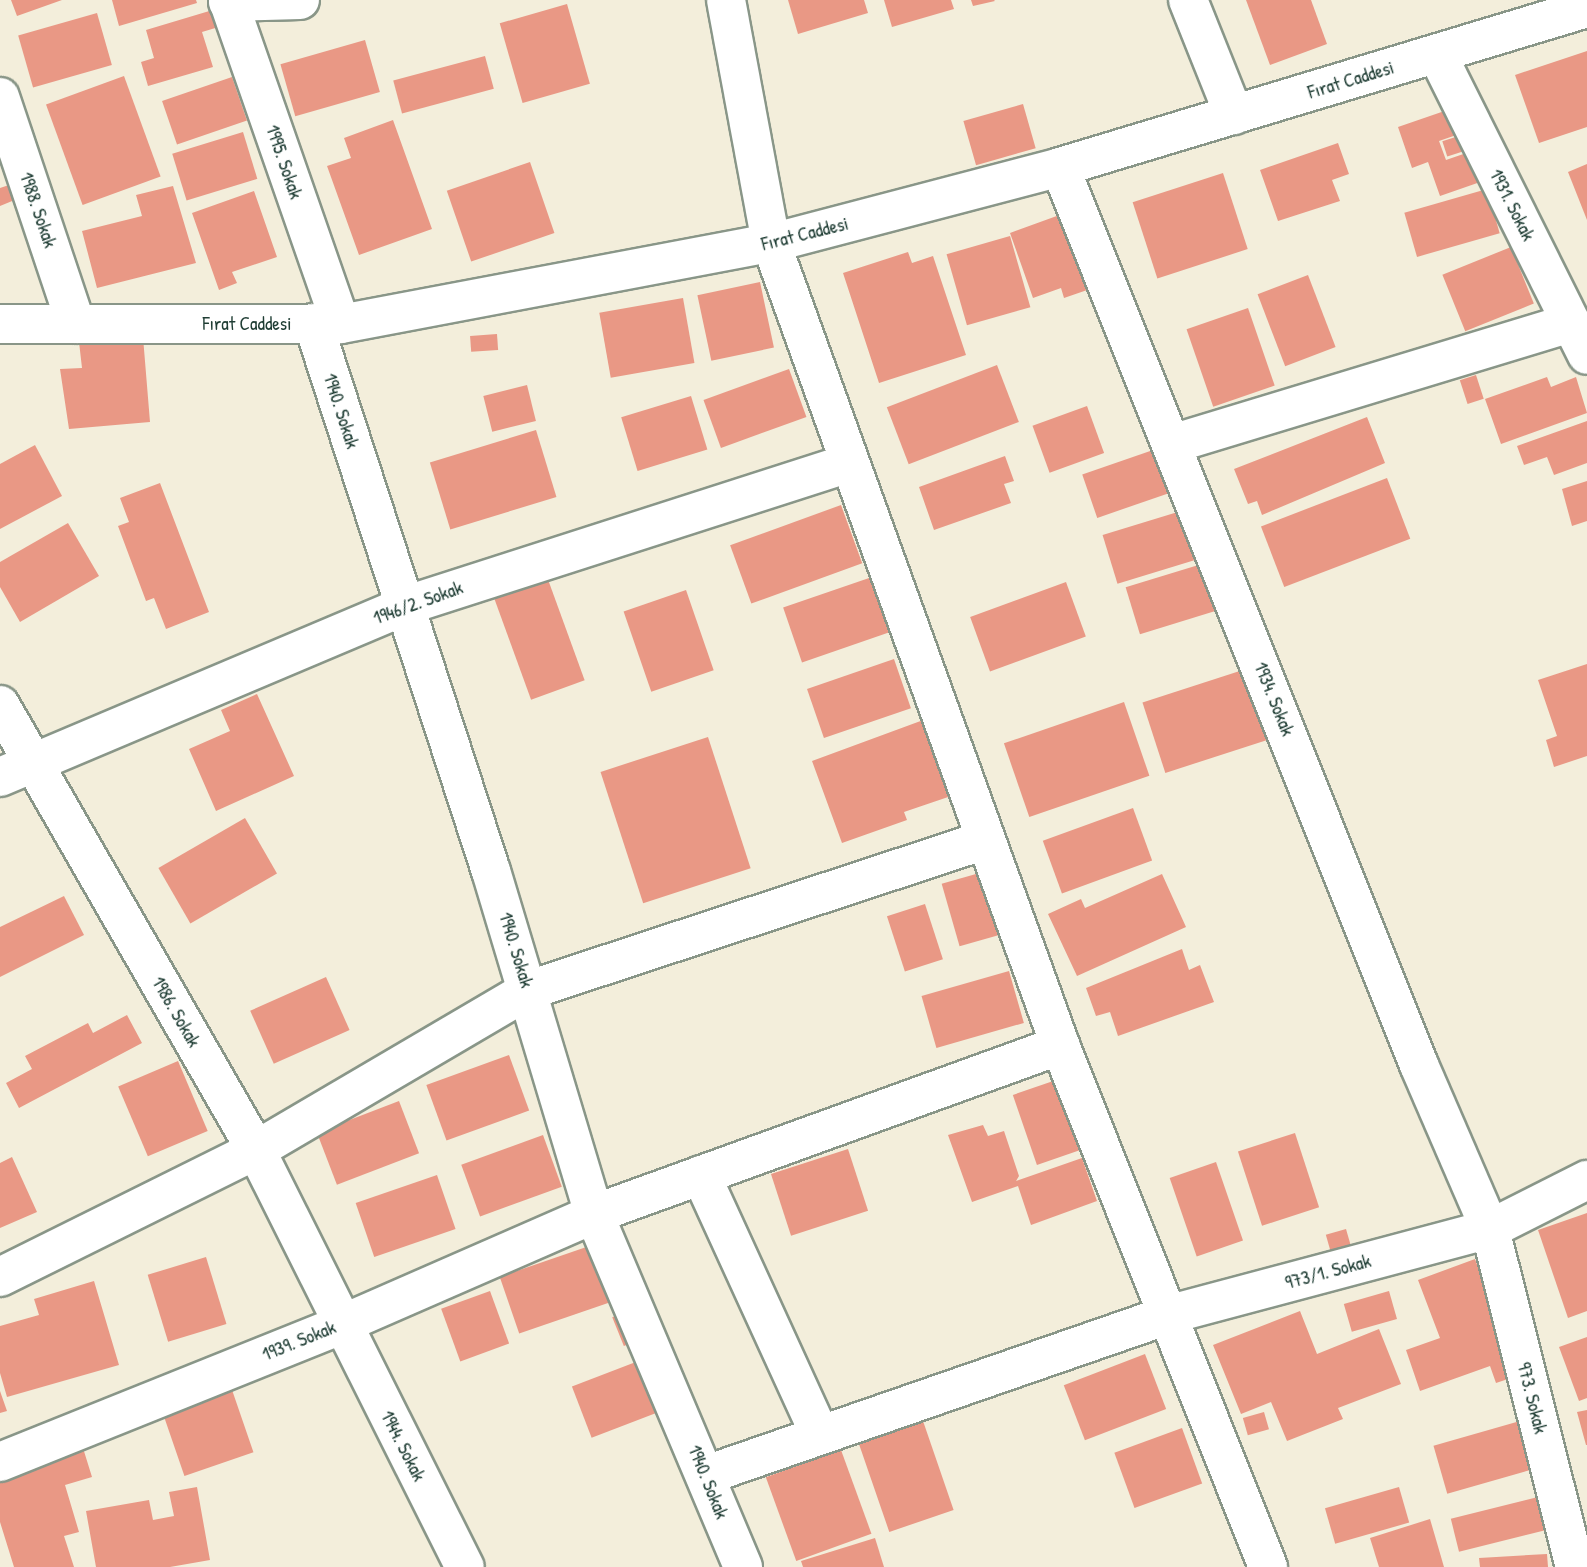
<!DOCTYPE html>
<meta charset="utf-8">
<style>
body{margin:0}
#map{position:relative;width:1587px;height:1567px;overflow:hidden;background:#f3eedb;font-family:"Patrick Hand",sans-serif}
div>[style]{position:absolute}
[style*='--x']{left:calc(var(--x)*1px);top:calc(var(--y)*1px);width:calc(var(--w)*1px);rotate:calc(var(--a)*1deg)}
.building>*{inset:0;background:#e99885;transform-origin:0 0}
.roads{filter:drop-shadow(2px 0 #899688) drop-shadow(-2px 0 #899688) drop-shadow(0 2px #899688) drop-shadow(0 -2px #899688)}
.minor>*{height:38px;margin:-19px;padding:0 19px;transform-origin:19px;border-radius:19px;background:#fff}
span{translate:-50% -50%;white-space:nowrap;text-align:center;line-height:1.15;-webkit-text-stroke:6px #fff;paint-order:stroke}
.street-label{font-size:19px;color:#1f3d34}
</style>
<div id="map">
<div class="building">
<i style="clip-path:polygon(11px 0,62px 0,17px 16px)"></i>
<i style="clip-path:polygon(112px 0,196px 0,197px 3px,119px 26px)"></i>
<i style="clip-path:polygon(788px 0,864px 0,868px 13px,798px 34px)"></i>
<i style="clip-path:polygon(884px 0,951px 0,954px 9px,892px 27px)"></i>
<i style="clip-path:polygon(971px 0,994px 0,995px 1px,973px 6px)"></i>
<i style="clip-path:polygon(1246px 0,1311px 0,1327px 44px,1270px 65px)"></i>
<i style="left:567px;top:4px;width:83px;height:70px;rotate:74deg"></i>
<i style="clip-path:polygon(216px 9px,222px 26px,202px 32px,213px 67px,148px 86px,141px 62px,154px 58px,146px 30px)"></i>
<i style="left:97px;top:13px;width:54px;height:82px;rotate:74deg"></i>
<i style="left:365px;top:40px;width:54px;height:88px;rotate:74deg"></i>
<i style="clip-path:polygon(1587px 51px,1587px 127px,1539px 143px,1515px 75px)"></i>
<i style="left:485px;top:56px;width:34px;height:95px;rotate:75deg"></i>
<i style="left:124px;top:76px;width:107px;height:83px;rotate:70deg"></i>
<i style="left:232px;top:77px;width:46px;height:74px;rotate:71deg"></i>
<i style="left:1023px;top:104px;width:46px;height:62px;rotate:74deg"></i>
<i style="clip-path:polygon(1459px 106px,1468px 131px,1439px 141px,1446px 160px,1475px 150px,1486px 180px,1440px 196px,1428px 162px,1412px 168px,1398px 127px)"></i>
<i style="clip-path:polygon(393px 120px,432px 229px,359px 255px,327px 166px,351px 158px,344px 138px)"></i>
<i style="left:243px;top:132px;width:49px;height:74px;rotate:73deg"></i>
<i style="left:1468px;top:133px;width:16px;height:27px;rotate:72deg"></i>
<i style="clip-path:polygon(1338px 143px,1349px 174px,1332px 180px,1340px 201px,1278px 221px,1260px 170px)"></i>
<i style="left:530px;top:162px;width:75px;height:88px;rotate:71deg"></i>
<i style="clip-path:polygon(1587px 164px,1587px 220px,1568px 172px)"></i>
<i style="left:1223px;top:173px;width:80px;height:95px;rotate:72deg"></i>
<i style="clip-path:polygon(12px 184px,17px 199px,0 206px,0 188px)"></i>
<i style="clip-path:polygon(173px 186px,196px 263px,97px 288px,82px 231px,142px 216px,136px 195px)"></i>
<i style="left:1487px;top:189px;width:46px;height:86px;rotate:74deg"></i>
<i style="clip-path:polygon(254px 191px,277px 257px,232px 272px,237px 283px,219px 290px,192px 213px)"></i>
<i style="clip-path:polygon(1065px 213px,1093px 288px,1064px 298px,1061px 288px,1033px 298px,1010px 233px)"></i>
<i style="left:1010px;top:236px;width:74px;height:66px;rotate:74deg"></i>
<i style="left:1511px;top:247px;width:61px;height:74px;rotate:68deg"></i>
<i style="clip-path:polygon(908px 252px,912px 263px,933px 256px,966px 355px,879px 383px,843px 273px)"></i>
<i style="left:1308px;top:275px;width:77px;height:54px;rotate:69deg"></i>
<i style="left:760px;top:282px;width:67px;height:64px;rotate:78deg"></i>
<i style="left:683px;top:298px;width:66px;height:85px;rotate:80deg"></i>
<i style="left:1248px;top:308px;width:82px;height:65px;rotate:71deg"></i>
<i style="left:497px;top:334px;width:16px;height:27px;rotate:86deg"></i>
<i style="clip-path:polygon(143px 337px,150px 422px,69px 429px,60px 369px,82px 368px,79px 342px)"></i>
<i style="left:997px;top:365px;width:61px;height:118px;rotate:69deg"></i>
<i style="left:789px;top:369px;width:51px;height:91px;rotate:70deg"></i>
<i style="left:1476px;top:375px;width:25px;height:17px;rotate:72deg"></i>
<i style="clip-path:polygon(1547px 377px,1551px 387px,1576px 377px,1587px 413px,1501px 444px,1485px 399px)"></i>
<i style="left:527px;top:385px;width:37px;height:45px;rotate:76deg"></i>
<i style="left:691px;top:396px;width:56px;height:73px;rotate:73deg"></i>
<i style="left:1087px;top:406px;width:50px;height:58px;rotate:70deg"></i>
<i style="clip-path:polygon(1367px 417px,1385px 463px,1262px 515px,1257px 501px,1248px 504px,1234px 469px)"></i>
<i style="clip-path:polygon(1587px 421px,1587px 463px,1554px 475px,1547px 457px,1524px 465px,1517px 446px)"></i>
<i style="left:536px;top:430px;width:70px;height:111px;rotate:73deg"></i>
<i style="clip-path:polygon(35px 445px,62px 496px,0 529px,0 464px)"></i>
<i style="left:1156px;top:449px;width:46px;height:78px;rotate:71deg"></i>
<i style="clip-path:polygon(1005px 456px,1014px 481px,1004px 484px,1011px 503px,934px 530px,919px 487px)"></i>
<i style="left:1387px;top:478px;width:65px;height:135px;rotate:69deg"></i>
<i style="clip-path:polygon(1587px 481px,1587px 521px,1572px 526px,1562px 489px)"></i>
<i style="clip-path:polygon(160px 483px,209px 612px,166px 629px,154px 598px,146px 601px,118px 526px,129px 522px,120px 498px)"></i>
<i style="left:841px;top:505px;width:62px;height:118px;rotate:70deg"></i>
<i style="left:1181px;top:511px;width:51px;height:82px;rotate:73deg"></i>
<i style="clip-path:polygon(68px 523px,99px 576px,20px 622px,0 587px,0 562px)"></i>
<i style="left:1205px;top:563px;width:49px;height:83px;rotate:73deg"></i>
<i style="left:546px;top:574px;width:113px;height:57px;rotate:70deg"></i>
<i style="left:872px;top:577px;width:58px;height:94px;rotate:71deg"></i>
<i style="left:1066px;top:582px;width:58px;height:102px;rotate:70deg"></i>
<i style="left:686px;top:590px;width:85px;height:66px;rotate:71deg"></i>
<i style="left:894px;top:659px;width:52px;height:92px;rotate:71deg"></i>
<i style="clip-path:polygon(1587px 664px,1587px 756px,1554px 767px,1546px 740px,1557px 736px,1538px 680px)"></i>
<i style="left:1249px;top:668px;width:74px;height:112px;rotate:72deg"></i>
<i style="clip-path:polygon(257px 694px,294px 776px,216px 811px,189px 749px,230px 731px,221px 710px)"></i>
<i style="left:1124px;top:702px;width:78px;height:127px;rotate:71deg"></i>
<i style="clip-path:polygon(926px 719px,954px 795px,904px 812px,907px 820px,842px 843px,812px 761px)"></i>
<i style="left:708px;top:737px;width:138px;height:113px;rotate:72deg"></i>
<i style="left:1133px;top:808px;width:56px;height:96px;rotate:70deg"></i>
<i style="left:245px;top:818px;width:64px;height:100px;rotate:60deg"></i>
<i style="left:983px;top:872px;width:65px;height:43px;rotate:74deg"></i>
<i style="clip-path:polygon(1162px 874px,1186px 927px,1077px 976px,1048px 914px,1081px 899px,1085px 908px)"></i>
<i style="clip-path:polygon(64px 896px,84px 935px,0 977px,0 927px)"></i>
<i style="left:925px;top:904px;width:58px;height:40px;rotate:72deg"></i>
<i style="clip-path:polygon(1182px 949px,1189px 970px,1200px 965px,1214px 1002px,1118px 1036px,1110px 1012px,1096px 1016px,1086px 988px)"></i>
<i style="left:1009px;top:971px;width:54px;height:91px;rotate:74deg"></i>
<i style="left:326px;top:977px;width:58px;height:83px;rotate:66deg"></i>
<i style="clip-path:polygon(127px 1015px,142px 1043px,19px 1108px,6px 1083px,32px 1069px,25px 1056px,88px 1023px,93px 1033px)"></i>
<i style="left:509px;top:1055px;width:59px;height:88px;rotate:70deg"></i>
<i style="left:178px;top:1061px;width:76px;height:65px;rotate:67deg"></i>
<i style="left:1062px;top:1078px;width:74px;height:52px;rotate:71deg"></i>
<i style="left:399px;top:1101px;width:56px;height:88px;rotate:69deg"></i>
<i style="clip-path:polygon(983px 1125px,988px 1136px,1004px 1131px,1019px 1176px,1016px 1181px,1082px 1158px,1097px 1201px,1031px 1225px,1018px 1186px,972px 1202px,948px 1135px)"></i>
<i style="left:1295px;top:1133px;width:78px;height:60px;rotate:72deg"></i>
<i style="left:543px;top:1135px;width:55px;height:87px;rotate:70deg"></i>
<i style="left:848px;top:1149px;width:65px;height:81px;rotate:72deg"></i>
<i style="clip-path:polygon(12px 1157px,37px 1212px,0 1228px,0 1163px)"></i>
<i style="left:1216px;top:1162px;width:83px;height:49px;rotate:71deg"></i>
<i style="left:437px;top:1175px;width:57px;height:86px;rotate:71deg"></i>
<i style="clip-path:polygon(1587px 1213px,1587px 1311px,1568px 1318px,1538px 1230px)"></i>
<i style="left:1346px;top:1229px;width:18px;height:21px;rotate:74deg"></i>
<i style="left:598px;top:1243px;width:60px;height:104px;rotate:71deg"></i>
<i style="left:206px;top:1257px;width:70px;height:61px;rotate:73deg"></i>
<i style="clip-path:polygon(1475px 1259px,1517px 1376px,1496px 1383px,1490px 1366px,1420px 1391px,1406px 1350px,1440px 1338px,1418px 1280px)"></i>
<i style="clip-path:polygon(94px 1281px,119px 1365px,7px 1397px,0 1373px,0 1326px,39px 1315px,34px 1299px)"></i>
<i style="left:490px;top:1291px;width:56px;height:52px;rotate:70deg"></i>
<i style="left:1389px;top:1291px;width:29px;height:47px;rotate:74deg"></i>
<i style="left:628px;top:1311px;width:31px;height:17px;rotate:68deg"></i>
<i style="clip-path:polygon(1300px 1311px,1317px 1354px,1379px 1329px,1401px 1384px,1338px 1408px,1343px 1419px,1287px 1441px,1271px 1402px,1241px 1414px,1213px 1345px)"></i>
<i style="clip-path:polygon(1587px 1337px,1587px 1398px,1579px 1401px,1559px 1347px)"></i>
<i style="left:1145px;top:1354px;width:59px;height:87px;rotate:69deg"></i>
<i style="left:641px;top:1360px;width:55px;height:74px;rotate:69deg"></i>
<i style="left:231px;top:1387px;width:69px;height:73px;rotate:71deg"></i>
<i style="clip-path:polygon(0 1391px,7px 1411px,0 1413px)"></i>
<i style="clip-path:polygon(1587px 1410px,1587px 1445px,1586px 1445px,1577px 1412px)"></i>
<i style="left:1264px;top:1412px;width:18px;height:22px;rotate:74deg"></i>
<i style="left:923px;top:1421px;width:94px;height:68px;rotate:71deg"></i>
<i style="left:1520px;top:1421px;width:50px;height:90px;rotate:74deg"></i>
<i style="left:1182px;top:1428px;width:59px;height:72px;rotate:70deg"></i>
<i style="clip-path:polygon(83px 1448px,92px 1477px,65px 1485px,79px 1532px,64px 1536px,74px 1567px,14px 1567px,0 1522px,0 1474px)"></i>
<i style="left:841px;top:1450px;width:89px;height:80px;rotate:70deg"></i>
<i style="clip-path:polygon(197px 1487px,210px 1560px,170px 1567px,96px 1567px,86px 1511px,149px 1500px,153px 1520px,174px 1516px,169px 1492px)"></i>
<i style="left:1399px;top:1487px;width:37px;height:77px;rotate:74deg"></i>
<i style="left:1542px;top:1496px;width:34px;height:94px;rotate:76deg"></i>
<i style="clip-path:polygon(1430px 1519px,1444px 1567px,1379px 1567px,1370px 1538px)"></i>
<i style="clip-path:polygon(875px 1538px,884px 1567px,803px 1567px,801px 1561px)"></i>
<i style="clip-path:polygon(1547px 1554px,1548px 1567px,1480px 1567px,1479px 1558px)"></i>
</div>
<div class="roads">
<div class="minor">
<i style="--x:228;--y:0;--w:343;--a:70.8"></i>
<i style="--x:726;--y:0;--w:247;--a:79.5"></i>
<i style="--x:771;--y:243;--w:852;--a:70.18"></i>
<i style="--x:1060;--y:1045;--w:562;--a:68.27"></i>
<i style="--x:1188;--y:0;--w:124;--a:68.2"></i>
<i style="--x:228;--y:2;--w:72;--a:-1.6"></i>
<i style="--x:1437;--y:54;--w:336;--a:63.5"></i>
<i style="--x:0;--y:97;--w:239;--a:71.5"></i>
<i style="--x:1060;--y:167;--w:967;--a:68.21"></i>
<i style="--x:1419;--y:1065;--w:179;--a:66.6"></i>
<i style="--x:1490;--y:1229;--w:349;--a:75.9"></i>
<i style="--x:313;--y:323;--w:576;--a:72.01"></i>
<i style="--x:491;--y:871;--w:358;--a:73.3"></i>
<i style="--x:594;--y:1214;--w:383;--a:67.1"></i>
<i style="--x:0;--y:324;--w:341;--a:0"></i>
<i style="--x:341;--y:324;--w:438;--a:-10.7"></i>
<i style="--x:771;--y:243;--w:299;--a:-14.7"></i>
<i style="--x:1060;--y:167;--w:550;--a:-16.79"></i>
<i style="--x:1172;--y:444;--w:417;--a:-16.9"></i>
<i style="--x:0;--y:705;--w:513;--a:60.09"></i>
<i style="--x:256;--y:1150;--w:466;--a:63.4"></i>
<i style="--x:0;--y:777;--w:439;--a:-22.9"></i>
<i style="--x:404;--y:606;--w:467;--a:-17.8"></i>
<i style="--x:701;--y:1175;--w:286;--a:65.4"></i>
<i style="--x:0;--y:1277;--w:286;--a:-26.4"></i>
<i style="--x:256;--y:1150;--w:316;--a:-30.4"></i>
<i style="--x:529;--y:990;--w:480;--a:-18.2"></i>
<i style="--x:0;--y:1462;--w:367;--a:-21.9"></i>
<i style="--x:340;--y:1325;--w:277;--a:-23.6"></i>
<i style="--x:594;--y:1214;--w:496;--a:-19.9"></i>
<i style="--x:706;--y:1475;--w:488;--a:-19.1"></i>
<i style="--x:1167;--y:1315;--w:334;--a:-14.9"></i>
<i style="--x:1490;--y:1229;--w:109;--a:-26.8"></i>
</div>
</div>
<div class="street-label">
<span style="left:1351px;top:80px;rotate:-17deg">Fırat Caddesi</span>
<span style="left:284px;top:162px;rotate:71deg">1995. Sokak</span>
<span style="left:1512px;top:205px;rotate:63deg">1931. Sokak</span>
<span style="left:38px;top:210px;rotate:71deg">1988. Sokak</span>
<span style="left:805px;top:234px;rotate:-14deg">Fırat Caddesi</span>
<span style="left:247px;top:324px">Fırat Caddesi</span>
<span style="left:341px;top:411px;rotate:72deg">1940. Sokak</span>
<span style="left:418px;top:603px;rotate:-20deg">1946/2. Sokak</span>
<span style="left:1274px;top:699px;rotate:68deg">1934. Sokak</span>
<span style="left:516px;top:950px;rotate:73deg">1940. Sokak</span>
<span style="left:176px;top:1012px;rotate:60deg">1986. Sokak</span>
<span style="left:1328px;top:1272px;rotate:-15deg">973/1. Sokak</span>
<span style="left:299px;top:1341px;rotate:-22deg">1939. Sokak</span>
<span style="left:1532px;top:1398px;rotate:76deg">973. Sokak</span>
<span style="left:403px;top:1446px;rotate:63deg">1944. Sokak</span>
<span style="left:708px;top:1482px;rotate:68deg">1940. Sokak</span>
</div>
</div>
